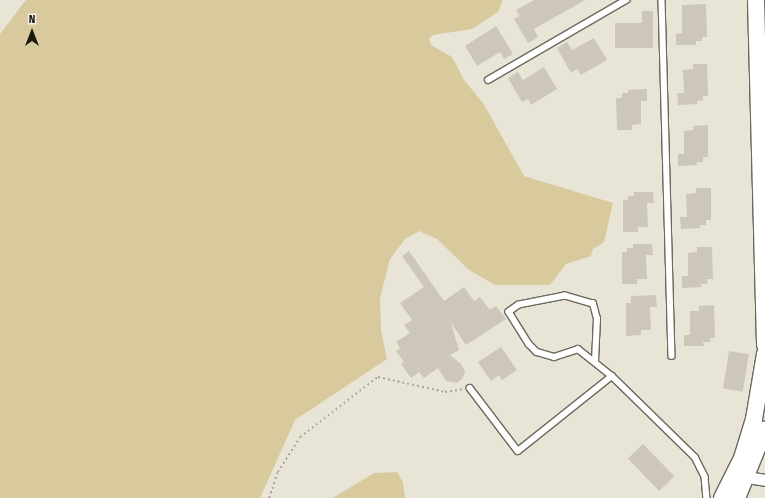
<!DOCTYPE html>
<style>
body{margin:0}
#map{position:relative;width:765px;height:498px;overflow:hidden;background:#e9e5d6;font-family:"Fira Sans Condensed",sans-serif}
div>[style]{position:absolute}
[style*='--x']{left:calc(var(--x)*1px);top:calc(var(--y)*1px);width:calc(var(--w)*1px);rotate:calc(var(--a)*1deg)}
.green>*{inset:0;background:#d8ca9d}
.building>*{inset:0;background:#ccc7b9;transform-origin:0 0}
.path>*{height:2px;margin-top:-1px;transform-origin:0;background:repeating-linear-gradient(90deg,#a9a69a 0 2px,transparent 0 5px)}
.roads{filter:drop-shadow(1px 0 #6c685c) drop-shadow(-1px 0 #6c685c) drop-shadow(0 1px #6c685c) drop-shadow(0 -1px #6c685c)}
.service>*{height:5.5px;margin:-2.75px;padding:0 2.75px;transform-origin:2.75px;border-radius:2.75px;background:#fff}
.minor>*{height:11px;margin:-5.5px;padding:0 5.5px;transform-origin:5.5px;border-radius:5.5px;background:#fff}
.secondary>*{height:16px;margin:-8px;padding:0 8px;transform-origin:8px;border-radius:8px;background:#fff}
span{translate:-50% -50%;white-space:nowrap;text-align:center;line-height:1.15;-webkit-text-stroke:3.5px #f7f2e3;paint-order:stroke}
.north{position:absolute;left:12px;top:12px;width:40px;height:40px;-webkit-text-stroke:3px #f7f2e3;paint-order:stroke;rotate:0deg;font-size:11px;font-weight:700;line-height:16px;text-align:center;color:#191712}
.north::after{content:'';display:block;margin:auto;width:14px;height:18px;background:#191712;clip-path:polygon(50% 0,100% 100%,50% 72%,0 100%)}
</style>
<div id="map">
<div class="green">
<i style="clip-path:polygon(26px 0,503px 0,498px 12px,472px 29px,433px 35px,429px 39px,431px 45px,452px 57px,464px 80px,483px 103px,524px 176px,613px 203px,604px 242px,593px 249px,591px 256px,566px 264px,550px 285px,495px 285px,469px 270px,437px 239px,419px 231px,405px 239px,390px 259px,380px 298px,381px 330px,387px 359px,295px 420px,260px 498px,0 498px,0 34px)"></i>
<i style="clip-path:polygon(397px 472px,403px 482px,405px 498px,333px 498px,374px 473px)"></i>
</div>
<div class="building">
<i style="clip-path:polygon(534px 0,585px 0,534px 29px,538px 37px,528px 43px,514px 19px,520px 16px,516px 10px)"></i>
<i style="clip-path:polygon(706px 4px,707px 37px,702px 37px,702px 41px,696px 41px,696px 45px,676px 45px,676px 34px,682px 33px,682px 5px)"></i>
<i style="clip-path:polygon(642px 11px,653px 11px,653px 48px,615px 48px,615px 23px,642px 23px)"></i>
<i style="clip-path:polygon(496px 26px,513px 54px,504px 59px,500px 52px,477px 66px,465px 46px)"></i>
<i style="clip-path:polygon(594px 38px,607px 60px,581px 75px,577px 69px,571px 73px,557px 48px,567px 42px,572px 50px)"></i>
<i style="clip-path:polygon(693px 64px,707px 64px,708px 96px,703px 96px,703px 100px,697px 101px,697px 104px,678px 105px,677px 93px,684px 93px,683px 70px,693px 69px)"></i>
<i style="clip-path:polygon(544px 67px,557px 89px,531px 105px,528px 99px,522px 102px,508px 78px,518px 72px,523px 80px)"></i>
<i style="clip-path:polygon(647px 89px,647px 101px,641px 101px,641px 124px,632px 125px,632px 130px,617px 130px,616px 98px,622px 98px,622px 93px,628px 93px,628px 90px)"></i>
<i style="clip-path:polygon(708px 125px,708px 157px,703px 157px,703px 162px,697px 162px,697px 165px,678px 166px,678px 154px,684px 154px,684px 131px,693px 130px,693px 126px)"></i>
<i style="clip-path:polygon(696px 188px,711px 188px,711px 220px,706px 220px,706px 225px,700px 225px,700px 228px,681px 229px,680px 217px,687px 217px,686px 194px,696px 193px)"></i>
<i style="clip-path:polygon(634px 192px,653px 192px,654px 203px,647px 203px,648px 227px,638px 227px,638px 232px,623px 232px,623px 200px,628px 200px,628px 196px,634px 196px)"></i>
<i style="clip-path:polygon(633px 244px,652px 244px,653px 255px,646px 255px,647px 279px,637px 279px,637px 284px,622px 284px,622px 252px,627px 252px,627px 248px,633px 248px)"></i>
<i style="clip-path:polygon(697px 247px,712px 247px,713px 279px,707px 279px,708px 284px,701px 284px,701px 287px,682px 288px,682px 276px,688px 276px,688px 253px,697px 252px)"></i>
<i style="clip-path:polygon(409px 251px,444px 301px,464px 287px,474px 301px,480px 297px,490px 310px,496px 306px,506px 319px,466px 345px,451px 323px,459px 350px,450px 355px,461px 364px,465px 371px,463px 378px,457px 383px,446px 381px,438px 368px,424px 378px,419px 372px,411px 378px,401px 364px,404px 362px,396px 351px,400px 348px,396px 342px,410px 333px,404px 325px,412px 320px,400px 303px,424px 287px,402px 256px)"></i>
<i style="clip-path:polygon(656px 295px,657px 307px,650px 307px,651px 330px,641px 330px,641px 335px,626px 336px,626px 303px,631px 303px,631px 296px)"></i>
<i style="clip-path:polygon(714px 305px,715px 338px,710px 338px,710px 342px,703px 342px,704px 346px,684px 346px,684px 335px,690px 335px,690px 311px,699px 311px,699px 306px)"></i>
<i style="clip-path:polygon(501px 347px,517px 370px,502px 380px,499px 375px,491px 381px,478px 362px)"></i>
<i style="left:729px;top:351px;width:20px;height:38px;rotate:9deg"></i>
<i style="left:643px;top:444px;width:45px;height:21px;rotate:46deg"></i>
</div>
<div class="path">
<i style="--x:269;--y:498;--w:28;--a:-71"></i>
<i style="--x:278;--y:472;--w:41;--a:-57.8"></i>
<i style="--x:300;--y:437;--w:98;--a:-37.6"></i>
<i style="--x:378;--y:377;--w:69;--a:12.6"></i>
<i style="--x:445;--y:392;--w:18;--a:-9"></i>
</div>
<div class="roads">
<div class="service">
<i style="--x:662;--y:0;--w:356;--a:88.4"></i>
<i style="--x:488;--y:80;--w:160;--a:-30.1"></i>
<i style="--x:595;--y:361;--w:42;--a:-87.3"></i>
<i style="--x:597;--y:319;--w:16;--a:-105"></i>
<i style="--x:593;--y:304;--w:29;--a:-164"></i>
<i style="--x:565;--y:296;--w:47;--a:168.9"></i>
<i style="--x:519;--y:305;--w:12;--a:145"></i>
<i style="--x:509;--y:312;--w:38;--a:58"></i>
<i style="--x:529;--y:344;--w:11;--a:45"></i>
<i style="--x:537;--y:352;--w:18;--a:16"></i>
<i style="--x:554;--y:357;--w:25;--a:-18"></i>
<i style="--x:578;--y:349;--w:43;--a:38.5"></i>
<i style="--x:612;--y:376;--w:116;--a:44.3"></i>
<i style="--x:695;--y:457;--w:22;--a:63"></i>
<i style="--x:705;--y:477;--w:21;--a:85"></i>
<i style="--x:470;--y:388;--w:79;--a:52.7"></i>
<i style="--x:518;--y:451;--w:120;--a:-38.6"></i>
</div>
<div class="minor">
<i style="--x:747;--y:477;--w:18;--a:9"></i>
</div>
<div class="secondary">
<i style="--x:756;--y:0;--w:345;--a:88.5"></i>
<i style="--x:722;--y:498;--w:45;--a:-63.4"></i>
<i style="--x:742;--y:458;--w:41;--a:-72.9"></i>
<i style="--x:754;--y:419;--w:66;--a:-80.4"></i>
<i style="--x:737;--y:498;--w:74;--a:-67.9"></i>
</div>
</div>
<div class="north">N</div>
</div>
